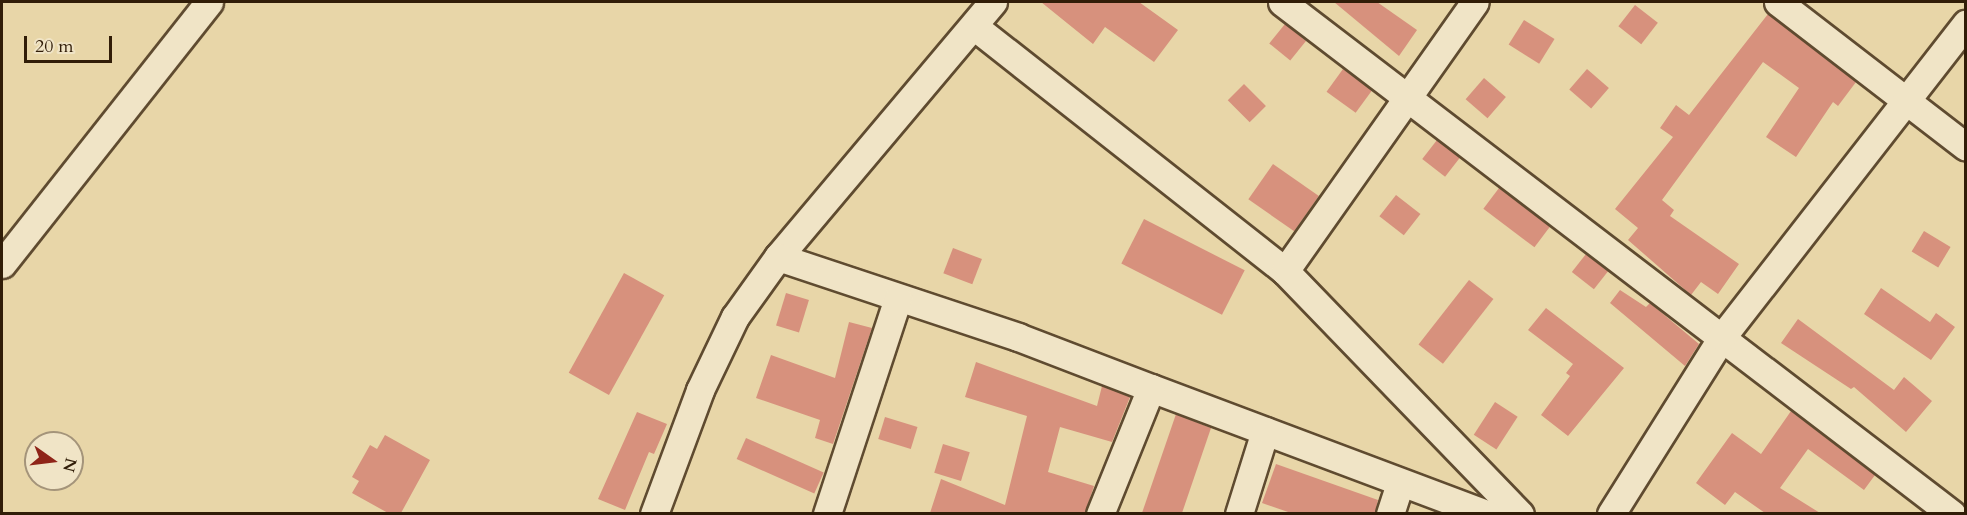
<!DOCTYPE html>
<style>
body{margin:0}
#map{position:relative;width:1967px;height:515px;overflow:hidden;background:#e8d6a8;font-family:Cardo,serif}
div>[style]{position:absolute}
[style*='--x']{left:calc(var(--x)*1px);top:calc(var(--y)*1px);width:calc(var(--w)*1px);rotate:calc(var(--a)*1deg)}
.building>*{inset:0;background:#d7917d;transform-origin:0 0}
.roads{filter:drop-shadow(2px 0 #5f4b30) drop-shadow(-2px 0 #5f4b30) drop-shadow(0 2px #5f4b30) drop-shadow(0 -2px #5f4b30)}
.minor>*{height:27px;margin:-13.5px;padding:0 13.5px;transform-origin:13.5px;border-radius:13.5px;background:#f0e4c6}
span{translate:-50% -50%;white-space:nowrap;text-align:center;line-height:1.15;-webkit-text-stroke:6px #f0e4c6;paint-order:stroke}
.frame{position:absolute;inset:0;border:3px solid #311d08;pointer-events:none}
.north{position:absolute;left:24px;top:431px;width:60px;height:60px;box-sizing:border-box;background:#f0e4c6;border:2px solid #a4947a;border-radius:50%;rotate:104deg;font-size:16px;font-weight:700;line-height:24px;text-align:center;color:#311d08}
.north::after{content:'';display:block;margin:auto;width:21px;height:27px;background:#8f2418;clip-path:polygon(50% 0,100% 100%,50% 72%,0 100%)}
.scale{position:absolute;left:24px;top:36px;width:88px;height:27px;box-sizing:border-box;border:3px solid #311d08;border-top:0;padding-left:8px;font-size:18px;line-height:21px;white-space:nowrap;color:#311d08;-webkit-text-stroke:4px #f0e4c6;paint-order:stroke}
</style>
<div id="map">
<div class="building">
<i style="clip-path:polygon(1041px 2px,1139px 2px,1178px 30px,1154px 62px,1105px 27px,1093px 44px)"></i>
<i style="clip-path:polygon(1334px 2px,1377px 2px,1417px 30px,1399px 56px)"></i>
<i style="left:1635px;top:5px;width:29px;height:27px;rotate:38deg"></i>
<i style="clip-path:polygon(1768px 14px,1856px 82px,1838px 106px,1833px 102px,1796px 157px,1766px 137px,1799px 88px,1763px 62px,1662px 200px,1674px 210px,1670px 216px,1739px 264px,1718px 294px,1701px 282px,1691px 295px,1628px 240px,1638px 228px,1615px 209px,1673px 137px,1660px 128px,1676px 105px,1689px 115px)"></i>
<i style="left:1524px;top:20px;width:36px;height:29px;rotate:32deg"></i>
<i style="left:1285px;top:24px;width:27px;height:25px;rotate:39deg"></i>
<i style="left:1343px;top:69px;width:36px;height:28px;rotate:36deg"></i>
<i style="left:1587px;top:69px;width:29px;height:27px;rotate:41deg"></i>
<i style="left:1484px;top:78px;width:29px;height:28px;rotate:41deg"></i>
<i style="left:1244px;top:84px;width:31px;height:23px;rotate:45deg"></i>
<i style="left:1437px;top:140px;width:29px;height:24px;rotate:38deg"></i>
<i style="left:1273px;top:164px;width:56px;height:43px;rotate:35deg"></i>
<i style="left:1499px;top:188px;width:64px;height:26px;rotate:37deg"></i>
<i style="left:1396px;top:195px;width:31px;height:27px;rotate:38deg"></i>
<i style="left:1144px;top:219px;width:113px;height:50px;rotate:27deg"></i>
<i style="left:1924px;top:231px;width:31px;height:24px;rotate:31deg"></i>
<i style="left:953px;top:248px;width:31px;height:27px;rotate:21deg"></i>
<i style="left:1586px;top:254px;width:28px;height:23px;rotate:38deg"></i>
<i style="left:624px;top:273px;width:46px;height:114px;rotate:29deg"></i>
<i style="left:1469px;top:280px;width:31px;height:82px;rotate:38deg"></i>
<i style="clip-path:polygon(1881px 288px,1930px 322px,1936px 313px,1955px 327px,1931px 360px,1864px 314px)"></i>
<i style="clip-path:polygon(1620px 290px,1646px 307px,1650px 303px,1699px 344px,1685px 366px,1610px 303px)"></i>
<i style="left:786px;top:293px;width:24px;height:34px;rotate:17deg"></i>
<i style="clip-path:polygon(1546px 308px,1624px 368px,1568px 436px,1541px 415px,1570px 376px,1566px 373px,1573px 364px,1528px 330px)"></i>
<i style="clip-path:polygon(1798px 319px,1894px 390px,1904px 377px,1932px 401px,1906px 432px,1854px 387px,1851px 389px,1781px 343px)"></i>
<i style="clip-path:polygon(849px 322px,872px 328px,833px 444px,815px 438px,820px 420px,756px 398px,771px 355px,835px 378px)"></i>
<i style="clip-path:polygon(976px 362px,1097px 406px,1102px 386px,1130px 397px,1112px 442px,1060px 427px,1048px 472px,1094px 486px,1085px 513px,930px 513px,941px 479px,1005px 505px,1027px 416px,965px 397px)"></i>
<i style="left:1495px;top:402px;width:27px;height:39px;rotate:33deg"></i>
<i style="clip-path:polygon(1791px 411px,1875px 475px,1864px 490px,1808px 449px,1780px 488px,1820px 513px,1765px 513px,1735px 492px,1725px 505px,1696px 483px,1732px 433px,1761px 454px)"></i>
<i style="clip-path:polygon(637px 412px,667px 424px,654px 454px,649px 452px,625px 510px,598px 499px)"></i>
<i style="clip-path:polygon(1176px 414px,1211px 428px,1182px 513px,1142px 513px)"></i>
<i style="left:885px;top:417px;width:34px;height:23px;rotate:17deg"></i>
<i style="clip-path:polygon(385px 435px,430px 460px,401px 513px,388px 513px,352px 493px,359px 481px,352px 477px,370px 445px,377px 449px)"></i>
<i style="left:746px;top:438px;width:85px;height:23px;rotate:24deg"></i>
<i style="left:943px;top:444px;width:28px;height:30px;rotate:17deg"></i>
<i style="clip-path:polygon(1276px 464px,1378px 500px,1375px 513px,1291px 513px,1262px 503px)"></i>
</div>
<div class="roads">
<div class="minor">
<i style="--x:1282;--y:2;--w:843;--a:37.39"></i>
<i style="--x:1778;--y:2;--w:237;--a:37.6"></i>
<i style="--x:975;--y:27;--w:395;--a:38.2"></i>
<i style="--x:1285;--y:271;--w:338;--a:46"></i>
<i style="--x:778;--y:257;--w:334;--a:-49.9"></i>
<i style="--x:2;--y:264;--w:334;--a:-51.7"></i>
<i style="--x:1285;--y:271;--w:329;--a:-54.8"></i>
<i style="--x:1151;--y:388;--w:358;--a:20.6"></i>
<i style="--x:654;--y:514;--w:132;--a:-69.6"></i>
<i style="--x:700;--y:390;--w:81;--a:-64.4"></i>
<i style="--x:735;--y:317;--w:74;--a:-54.4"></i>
<i style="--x:778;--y:257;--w:253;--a:18.4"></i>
<i style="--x:1018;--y:337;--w:142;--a:21"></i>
<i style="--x:1151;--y:388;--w:136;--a:112"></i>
<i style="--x:827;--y:514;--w:227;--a:-71.8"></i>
<i style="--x:1239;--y:514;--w:87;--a:-72.6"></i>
<i style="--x:1390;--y:514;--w:33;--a:-72"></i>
<i style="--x:1611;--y:514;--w:209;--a:-57.9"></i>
<i style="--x:1722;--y:337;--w:397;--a:-52.1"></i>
</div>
</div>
<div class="frame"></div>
<div class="north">N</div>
<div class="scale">20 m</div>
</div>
